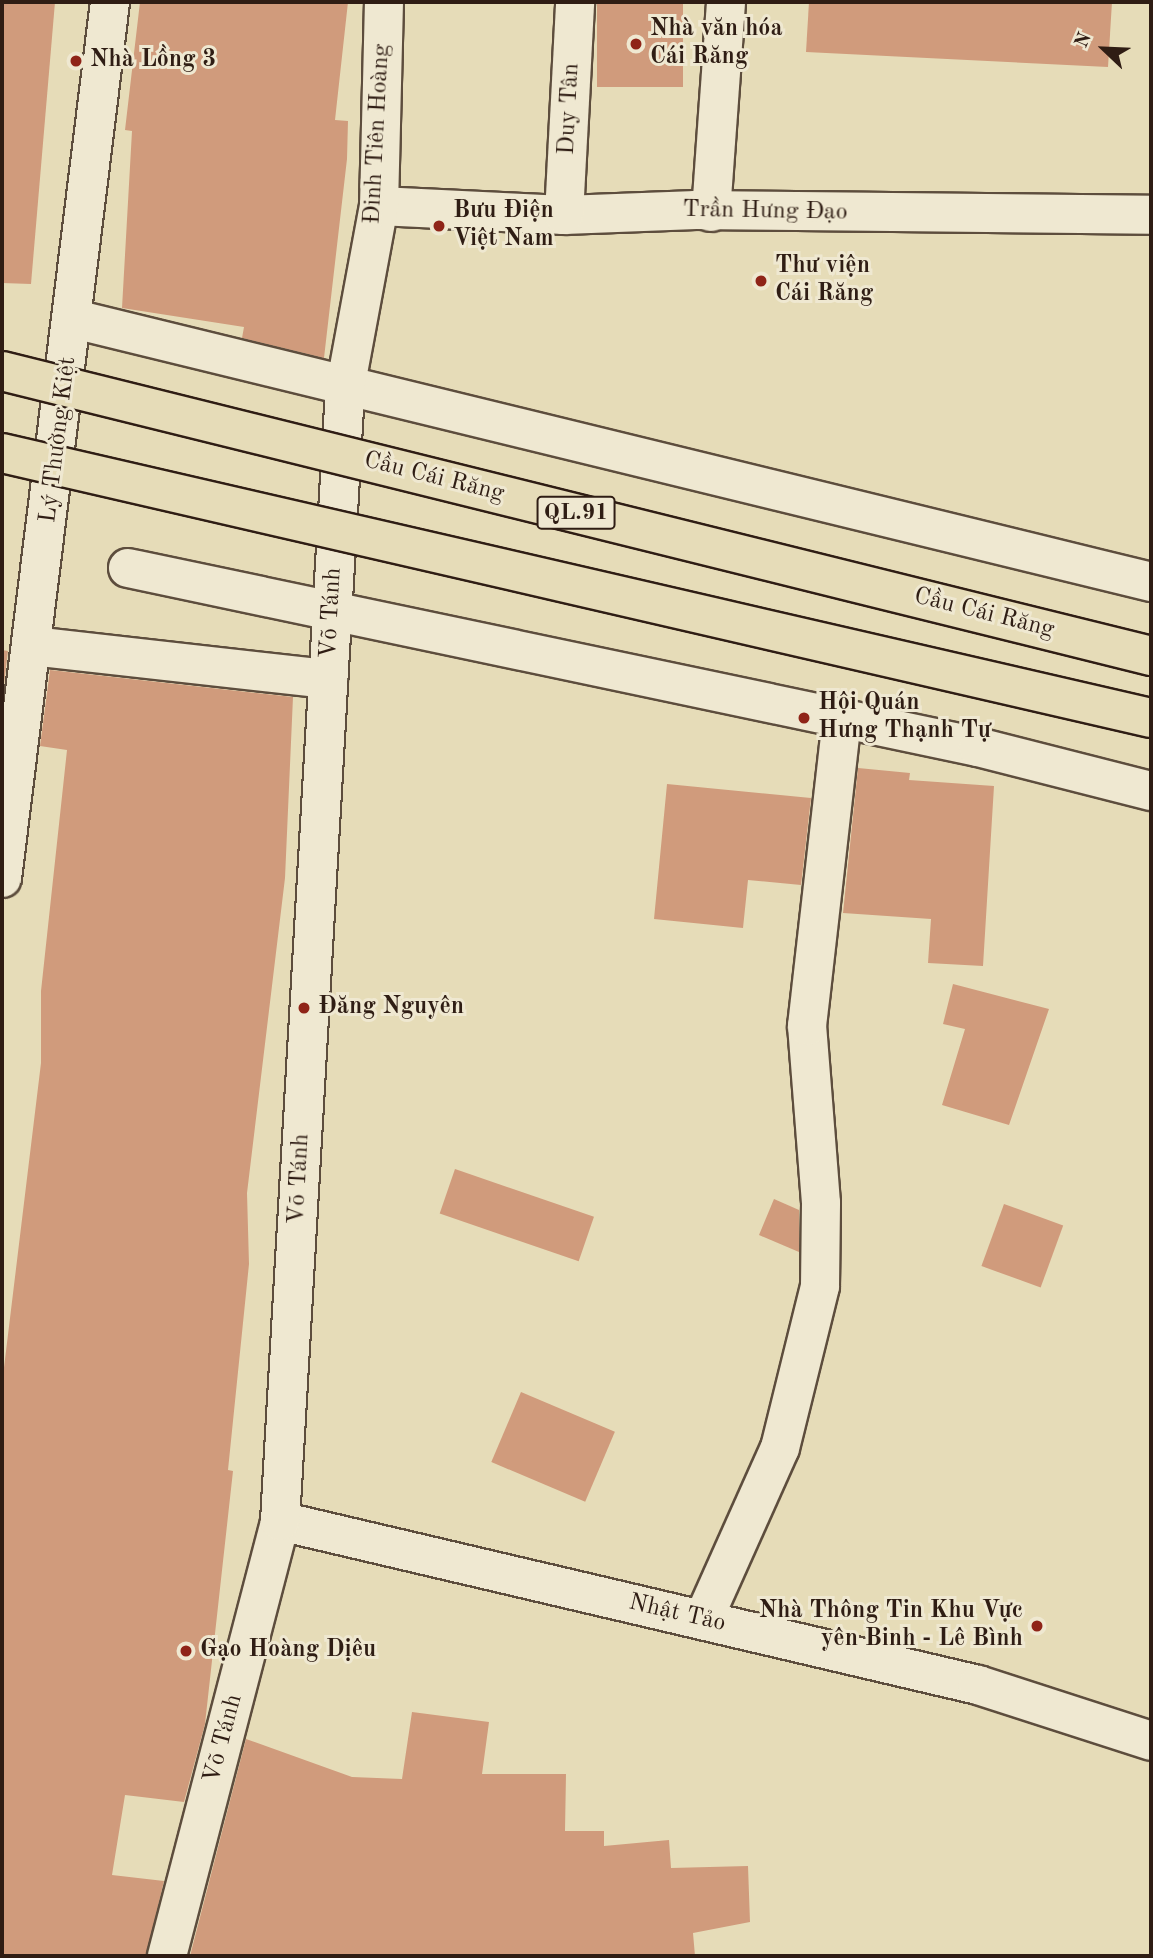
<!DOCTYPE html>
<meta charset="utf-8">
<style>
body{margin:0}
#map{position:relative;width:1153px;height:1958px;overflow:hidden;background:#e6dcb8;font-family:"Old Standard TT",serif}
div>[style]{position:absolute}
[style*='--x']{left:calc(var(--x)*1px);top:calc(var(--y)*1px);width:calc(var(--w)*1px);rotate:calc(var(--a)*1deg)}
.building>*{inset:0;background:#d09b7c;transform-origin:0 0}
.roads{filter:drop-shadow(2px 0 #5d4d3d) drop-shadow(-2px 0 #5d4d3d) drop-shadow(0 2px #5d4d3d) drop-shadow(0 -2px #5d4d3d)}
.minor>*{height:38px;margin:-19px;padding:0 19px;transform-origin:19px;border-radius:19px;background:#efe8d1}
.bridges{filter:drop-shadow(2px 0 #2f1d14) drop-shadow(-2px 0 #2f1d14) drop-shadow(0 2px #2f1d14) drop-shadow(0 -2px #2f1d14)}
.highway-bridge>*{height:38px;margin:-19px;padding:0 19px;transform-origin:19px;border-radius:19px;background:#e6dcb8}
.dots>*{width:19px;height:19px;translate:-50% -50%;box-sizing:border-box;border:4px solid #efe8d1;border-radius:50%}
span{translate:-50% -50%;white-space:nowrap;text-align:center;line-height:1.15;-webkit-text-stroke:6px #efe8d1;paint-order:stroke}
.shield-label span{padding:2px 5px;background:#efe8d1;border:2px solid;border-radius:5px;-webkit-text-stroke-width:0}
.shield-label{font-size:23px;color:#2f1d14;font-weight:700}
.poi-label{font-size:24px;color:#2f1d14;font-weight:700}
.left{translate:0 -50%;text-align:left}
.right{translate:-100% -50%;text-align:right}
.street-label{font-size:24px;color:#2f1d14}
.frame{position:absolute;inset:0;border:4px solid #2f1d14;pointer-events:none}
.north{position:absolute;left:1069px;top:14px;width:70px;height:70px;-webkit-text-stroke:5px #efe8d1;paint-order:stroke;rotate:293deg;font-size:19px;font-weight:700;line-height:28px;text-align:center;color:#2f1d14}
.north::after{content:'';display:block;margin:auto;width:24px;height:32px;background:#2f1d14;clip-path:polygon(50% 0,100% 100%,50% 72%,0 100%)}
</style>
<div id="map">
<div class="building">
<i style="clip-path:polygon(2px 2px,55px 2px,31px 284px,2px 283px)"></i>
<i style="clip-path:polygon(140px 2px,348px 2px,335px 120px,348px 121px,347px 159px,324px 358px,242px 338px,244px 327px,122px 308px,132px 131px,125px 130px)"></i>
<i style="left:597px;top:2px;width:86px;height:85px"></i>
<i style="clip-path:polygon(809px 2px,1112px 2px,1108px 67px,806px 52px)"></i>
<i style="clip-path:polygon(2px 650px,8px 651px,2px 701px)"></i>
<i style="clip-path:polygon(50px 670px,293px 697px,285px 878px,247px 1193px,249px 1264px,228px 1470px,233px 1471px,205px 1724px,184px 1802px,125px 1795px,112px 1875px,164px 1881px,146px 1956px,2px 1956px,2px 1384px,41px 1063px,41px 991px,67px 750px,40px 746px)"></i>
<i style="clip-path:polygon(858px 768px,910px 773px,909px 780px,994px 786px,983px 966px,928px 963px,931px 919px,843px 913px)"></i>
<i style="clip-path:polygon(667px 784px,811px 798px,801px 885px,748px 880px,743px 928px,654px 919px)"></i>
<i style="clip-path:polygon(953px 984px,1049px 1009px,1009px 1125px,942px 1105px,965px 1029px,943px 1024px)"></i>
<i style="left:455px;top:1169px;width:147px;height:47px;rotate:19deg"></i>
<i style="clip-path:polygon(774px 1199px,799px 1210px,799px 1252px,759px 1235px)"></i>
<i style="left:1004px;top:1204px;width:63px;height:66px;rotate:20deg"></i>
<i style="left:521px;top:1392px;width:102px;height:76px;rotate:23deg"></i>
<i style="clip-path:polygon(412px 1712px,489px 1722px,482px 1774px,566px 1774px,565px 1831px,604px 1831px,604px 1846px,669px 1840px,671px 1868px,748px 1866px,750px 1922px,693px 1933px,695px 1956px,190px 1956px,246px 1739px,352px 1777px,402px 1779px)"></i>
</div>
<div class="roads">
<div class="minor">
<i style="--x:379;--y:206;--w:185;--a:2.8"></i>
<i style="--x:564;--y:215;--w:132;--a:-2.2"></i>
<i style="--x:696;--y:210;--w:455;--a:0.6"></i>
<i style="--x:711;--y:212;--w:211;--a:-85.9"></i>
<i style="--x:564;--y:215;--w:213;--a:-87"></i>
<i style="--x:74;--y:319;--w:1109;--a:13.72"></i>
<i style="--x:128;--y:568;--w:869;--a:11.89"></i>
<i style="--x:978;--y:747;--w:179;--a:14.3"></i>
<i style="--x:32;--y:646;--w:298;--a:6.4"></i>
<i style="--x:2;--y:878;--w:883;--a:-82.97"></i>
<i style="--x:280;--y:1521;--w:717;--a:13.22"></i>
<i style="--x:978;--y:1685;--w:182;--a:17.9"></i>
<i style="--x:703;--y:1620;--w:188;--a:-65.9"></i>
<i style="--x:780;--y:1448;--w:167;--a:-76.1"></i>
<i style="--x:820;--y:1286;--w:83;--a:-89.3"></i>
<i style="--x:821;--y:1203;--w:178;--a:-94.5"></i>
<i style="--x:807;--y:1026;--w:309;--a:-83.5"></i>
<i style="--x:167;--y:1956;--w:449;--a:-75.4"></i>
<i style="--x:280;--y:1521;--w:1134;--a:-86.71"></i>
<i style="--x:345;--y:389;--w:186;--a:-79.5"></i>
<i style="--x:379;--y:206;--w:204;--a:-88.6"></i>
</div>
</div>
<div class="bridges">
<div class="highway-bridge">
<i style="--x:2;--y:371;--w:1184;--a:13.93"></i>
<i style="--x:2;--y:453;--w:1179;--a:12.99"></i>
</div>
</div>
<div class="dots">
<i style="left:636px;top:44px;background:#8f2418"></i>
<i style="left:76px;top:61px;background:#8f2418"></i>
<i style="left:439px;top:226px;background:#8f2418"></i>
<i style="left:761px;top:281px;background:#8f2418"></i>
<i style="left:804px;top:718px;background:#8f2418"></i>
<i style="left:304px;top:1008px;background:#8f2418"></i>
<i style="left:1037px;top:1626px;background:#8f2418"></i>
<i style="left:186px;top:1651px;background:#8f2418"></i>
</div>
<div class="shield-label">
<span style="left:576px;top:513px">QL.91</span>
</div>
<div class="poi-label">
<span class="left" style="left:650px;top:44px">Nhà văn hóa<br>Cái Răng</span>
<span class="left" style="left:90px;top:61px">Nhà Lồng 3</span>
<span class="left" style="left:453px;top:226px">Bưu Điện<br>Việt Nam</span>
<span class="left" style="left:775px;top:281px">Thư viện<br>Cái Răng</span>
<span class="left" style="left:818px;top:718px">Hội Quán<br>Hưng Thạnh Tự</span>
<span class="left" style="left:318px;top:1008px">Đăng Nguyên</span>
<span class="right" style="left:1023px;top:1626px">Nhà Thông Tin Khu Vực<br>yên Binh - Lê Bình</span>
<span class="left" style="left:200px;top:1651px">Gạo Hoàng Dịêu</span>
</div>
<div class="street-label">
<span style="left:570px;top:109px;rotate:-87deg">Duy Tân</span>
<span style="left:378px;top:134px;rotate:-87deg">Đinh Tiên Hoàng</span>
<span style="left:765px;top:212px;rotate:1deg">Trần Hưng Đạo</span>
<span style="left:59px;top:440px;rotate:-83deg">Lý Thường Kiệt</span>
<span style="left:434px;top:478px;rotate:14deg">Cầu Cái Răng</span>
<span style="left:332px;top:613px;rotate:-87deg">Võ Tánh</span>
<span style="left:984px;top:614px;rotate:14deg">Cầu Cái Răng</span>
<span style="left:300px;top:1179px;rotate:-87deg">Võ Tánh</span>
<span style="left:677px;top:1614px;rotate:13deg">Nhật Tảo</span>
<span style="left:224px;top:1739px;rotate:-75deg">Võ Tánh</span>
</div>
<div class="frame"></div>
<div class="north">N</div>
</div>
